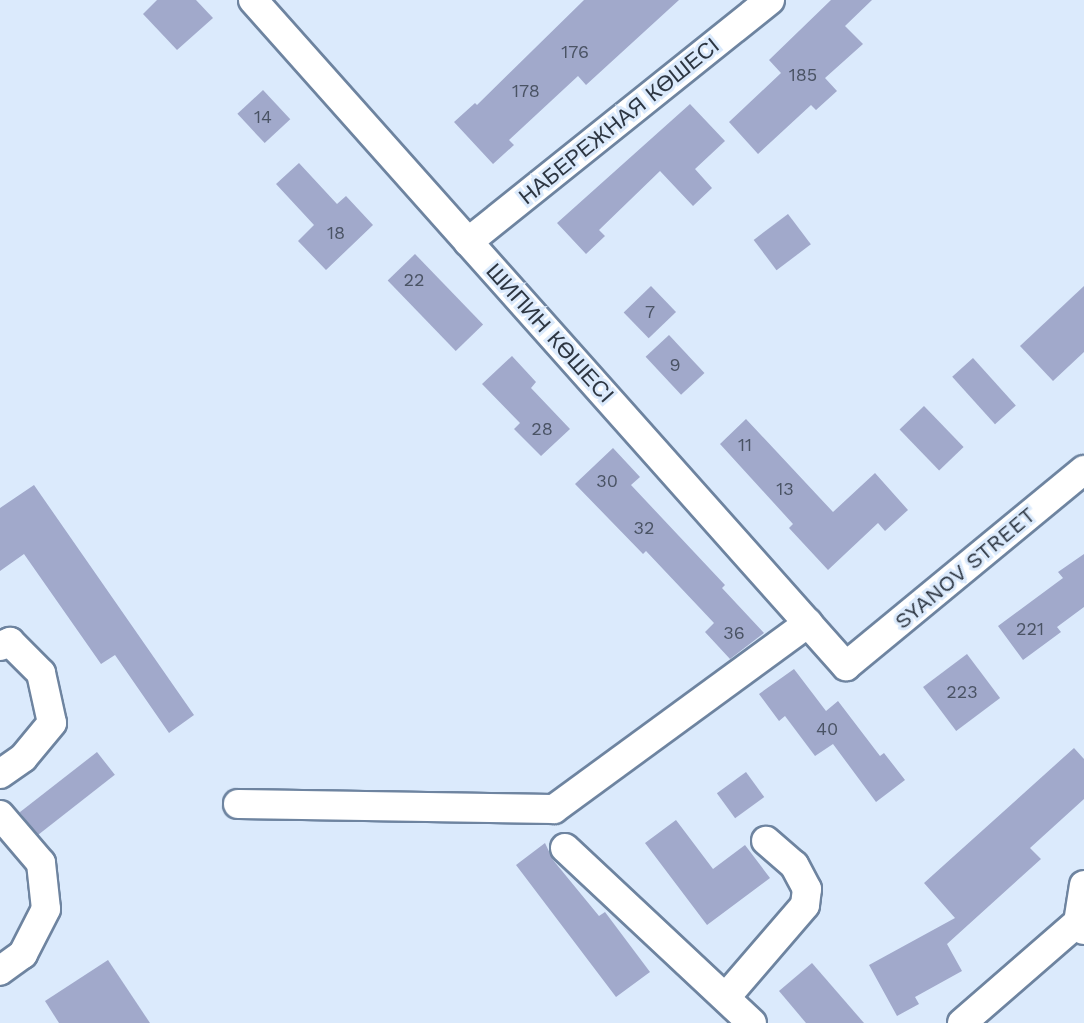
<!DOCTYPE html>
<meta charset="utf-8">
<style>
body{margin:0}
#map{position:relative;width:1084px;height:1023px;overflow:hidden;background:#dbeafc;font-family:"Work Sans",sans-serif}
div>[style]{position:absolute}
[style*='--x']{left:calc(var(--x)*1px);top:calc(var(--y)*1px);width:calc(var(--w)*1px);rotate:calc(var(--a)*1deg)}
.building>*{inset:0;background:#a1a9cb;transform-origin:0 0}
.roads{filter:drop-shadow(2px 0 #6e84a0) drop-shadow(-2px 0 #6e84a0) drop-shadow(0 2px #6e84a0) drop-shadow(0 -2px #6e84a0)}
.minor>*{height:28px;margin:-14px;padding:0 14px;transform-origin:14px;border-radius:14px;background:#fff}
span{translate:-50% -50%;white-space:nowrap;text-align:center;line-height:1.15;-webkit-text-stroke:6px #dbeafc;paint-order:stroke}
.number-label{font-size:18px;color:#4a5364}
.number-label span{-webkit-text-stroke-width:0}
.street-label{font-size:22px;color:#2d3642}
</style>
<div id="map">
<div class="building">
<i style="clip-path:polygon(157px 0,196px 0,213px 18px,177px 50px,143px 14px)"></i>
<i style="clip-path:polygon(584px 0,679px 0,586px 85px,578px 76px,509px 140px,514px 145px,493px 164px,454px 122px,475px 103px,477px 105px)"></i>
<i style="clip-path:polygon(831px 0,872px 0,845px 26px,863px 44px,825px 78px,837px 91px,816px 110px,811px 105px,758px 154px,729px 122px,781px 73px,769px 60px)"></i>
<i style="left:263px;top:90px;width:40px;height:35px;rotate:47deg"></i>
<i style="clip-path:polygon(690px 104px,725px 141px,695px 169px,712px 188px,693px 206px,660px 171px,599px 230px,605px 236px,586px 254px,557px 223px)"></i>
<i style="clip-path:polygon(299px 163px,337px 204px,346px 196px,373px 225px,326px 270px,298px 241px,314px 225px,276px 184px)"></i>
<i style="left:788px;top:214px;width:38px;height:43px;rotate:53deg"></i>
<i style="left:415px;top:254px;width:98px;height:38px;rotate:46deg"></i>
<i style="left:651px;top:286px;width:36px;height:38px;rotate:46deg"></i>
<i style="clip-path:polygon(1084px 286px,1084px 352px,1053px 381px,1020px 346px)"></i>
<i style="left:669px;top:335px;width:52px;height:32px;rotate:47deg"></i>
<i style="clip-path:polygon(512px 356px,536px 382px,531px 388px,570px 429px,541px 456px,514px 429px,520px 423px,482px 384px)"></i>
<i style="left:973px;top:358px;width:64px;height:28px;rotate:48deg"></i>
<i style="left:924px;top:406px;width:57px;height:34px;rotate:46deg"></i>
<i style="clip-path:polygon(746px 419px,833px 512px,875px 473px,908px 510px,885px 531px,878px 523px,828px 570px,789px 528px,793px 524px,720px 444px)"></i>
<i style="clip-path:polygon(613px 448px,640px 477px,631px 485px,725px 585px,722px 588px,764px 633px,730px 659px,705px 632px,714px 623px,646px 551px,643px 554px,575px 484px)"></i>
<i style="clip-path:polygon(34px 485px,194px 715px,169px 733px,115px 655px,101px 664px,24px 554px,0 571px,0 508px)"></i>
<i style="clip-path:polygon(1084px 554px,1084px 607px,1057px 627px,1061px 632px,1023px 660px,998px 626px,1063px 578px,1058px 572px)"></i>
<i style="left:967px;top:654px;width:55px;height:55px;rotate:53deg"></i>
<i style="clip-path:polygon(794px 669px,826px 711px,838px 701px,880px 756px,884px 753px,905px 780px,876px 802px,833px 744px,815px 756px,785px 716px,779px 721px,759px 694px)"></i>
<i style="clip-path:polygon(1074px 748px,1084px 759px,1084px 799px,1030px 848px,1041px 859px,947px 944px,962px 971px,915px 997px,919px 1004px,897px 1016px,869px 965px,955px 918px,924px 883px)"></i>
<i style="left:97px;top:752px;width:29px;height:98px;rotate:52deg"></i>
<i style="left:746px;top:772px;width:31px;height:36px;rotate:54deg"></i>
<i style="clip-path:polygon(676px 820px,713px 869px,745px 845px,770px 878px,707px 925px,645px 843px)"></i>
<i style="clip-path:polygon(545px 843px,553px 860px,599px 916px,605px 912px,650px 972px,616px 997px,516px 865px)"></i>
<i style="clip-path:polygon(108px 960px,150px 1023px,59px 1023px,45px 1001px)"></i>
<i style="clip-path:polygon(812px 963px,864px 1023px,806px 1023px,779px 991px)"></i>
</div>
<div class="roads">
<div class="minor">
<i style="--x:253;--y:0;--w:892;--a:48.32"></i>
<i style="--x:846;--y:666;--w:308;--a:-39.5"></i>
<i style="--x:468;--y:242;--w:387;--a:-38.7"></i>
<i style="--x:0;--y:646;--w:11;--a:-22"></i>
<i style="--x:10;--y:642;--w:44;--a:45"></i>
<i style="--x:41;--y:673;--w:51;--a:77.6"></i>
<i style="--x:52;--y:723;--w:45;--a:129.6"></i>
<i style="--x:23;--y:758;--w:28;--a:145"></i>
<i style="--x:238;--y:804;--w:316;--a:0.9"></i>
<i style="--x:554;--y:809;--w:315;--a:-36.2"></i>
<i style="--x:0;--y:815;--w:63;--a:49.5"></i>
<i style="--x:41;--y:863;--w:46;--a:83.8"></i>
<i style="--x:46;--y:909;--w:51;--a:117.1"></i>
<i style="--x:23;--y:954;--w:29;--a:144"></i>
<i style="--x:565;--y:848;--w:256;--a:43.1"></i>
<i style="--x:1084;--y:885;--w:37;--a:99"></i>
<i style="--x:1078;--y:922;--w:10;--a:53"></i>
<i style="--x:726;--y:997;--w:121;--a:-49.3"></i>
<i style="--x:805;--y:905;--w:16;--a:-83"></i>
<i style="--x:807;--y:889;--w:27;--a:-118"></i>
<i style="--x:794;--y:865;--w:37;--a:-139"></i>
<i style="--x:962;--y:1023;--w:154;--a:-41"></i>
</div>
</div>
<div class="number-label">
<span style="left:575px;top:52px">176</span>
<span style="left:803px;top:75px">185</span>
<span style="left:526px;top:91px">178</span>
<span style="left:263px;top:117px">14</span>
<span style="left:336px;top:233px">18</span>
<span style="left:414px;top:280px">22</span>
<span style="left:650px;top:312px">7</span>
<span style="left:675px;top:365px">9</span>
<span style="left:542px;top:429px">28</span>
<span style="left:745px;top:445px">11</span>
<span style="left:607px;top:481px">30</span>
<span style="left:785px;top:489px">13</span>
<span style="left:644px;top:528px">32</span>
<span style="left:1030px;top:629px">221</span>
<span style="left:734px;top:633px">36</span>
<span style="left:962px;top:692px">223</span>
<span style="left:827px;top:729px">40</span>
</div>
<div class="street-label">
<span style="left:619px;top:121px;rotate:-39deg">НАБЕРЕЖНАЯ КӨШЕСІ</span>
<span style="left:550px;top:333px;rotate:48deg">ШИПИН КӨШЕСІ</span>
<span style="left:965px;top:568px;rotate:-40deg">SYANOV STREET</span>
</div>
</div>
